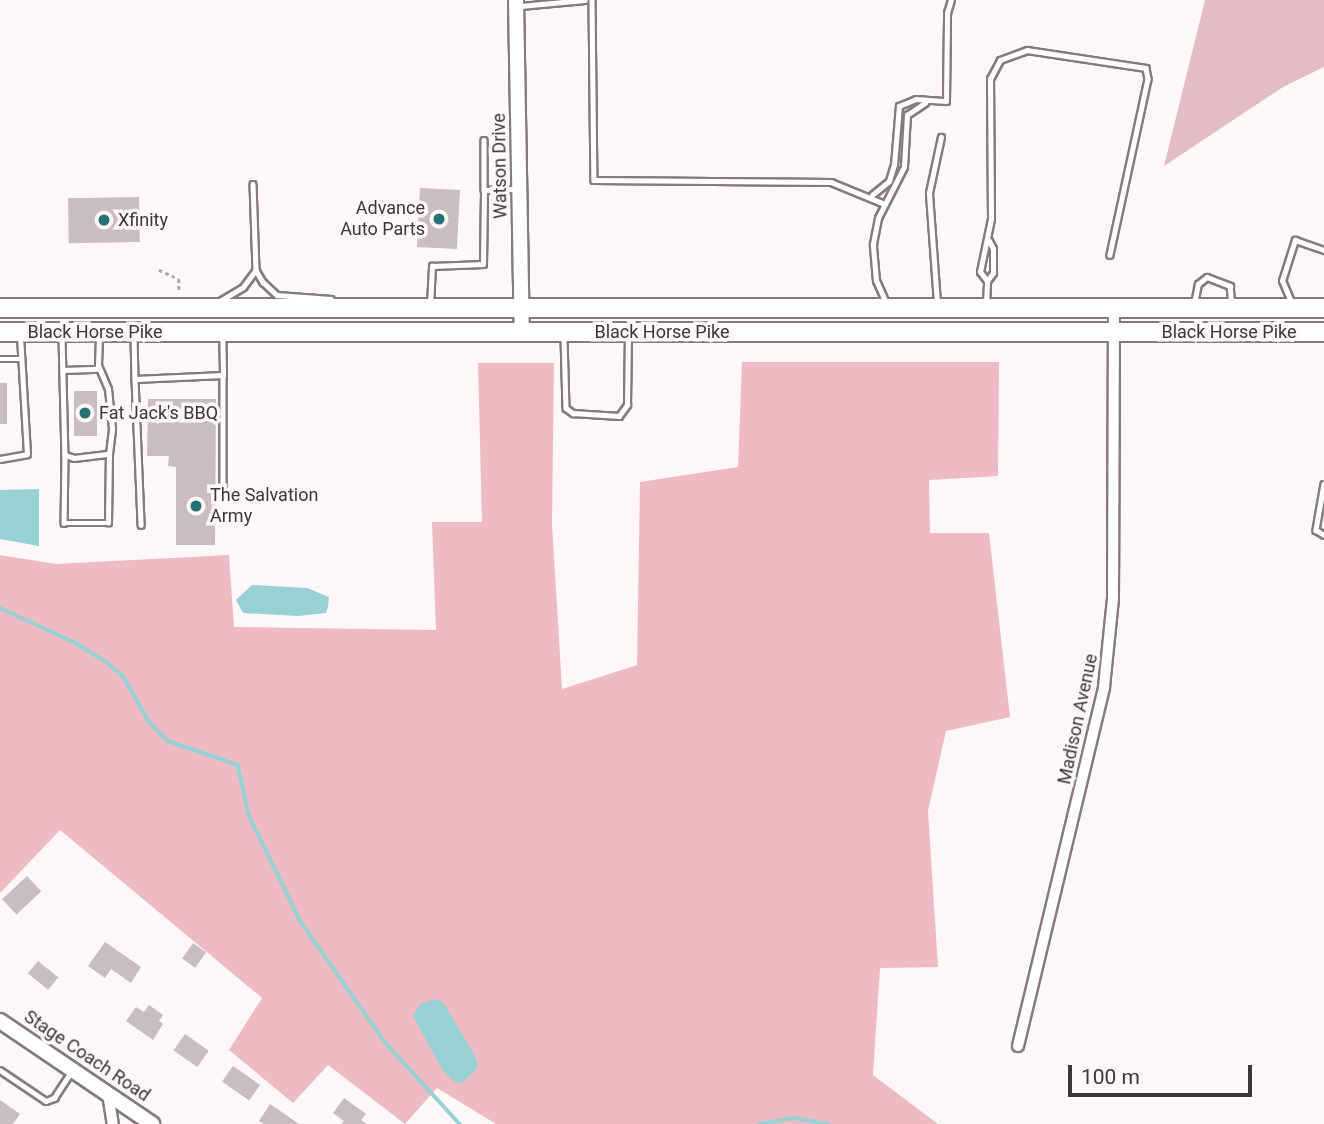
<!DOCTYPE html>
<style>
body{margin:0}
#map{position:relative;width:1324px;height:1124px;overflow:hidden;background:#fef7f8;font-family:Roboto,sans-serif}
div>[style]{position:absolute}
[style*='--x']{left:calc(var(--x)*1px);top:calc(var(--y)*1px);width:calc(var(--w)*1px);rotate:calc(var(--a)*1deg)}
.green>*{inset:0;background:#e2bdc3}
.forest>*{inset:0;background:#eebbc4}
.water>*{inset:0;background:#97d1d3}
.stream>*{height:3.5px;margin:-1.75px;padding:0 1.75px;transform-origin:1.75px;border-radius:1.75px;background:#97d1d3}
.building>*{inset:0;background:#c8bdbf;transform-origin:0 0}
.path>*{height:2.5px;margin-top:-1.25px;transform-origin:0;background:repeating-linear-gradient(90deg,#ada7a8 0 3.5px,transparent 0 7px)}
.roads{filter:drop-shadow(2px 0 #857a7c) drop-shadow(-2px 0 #857a7c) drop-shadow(0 2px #857a7c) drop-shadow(0 -2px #857a7c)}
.lane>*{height:4.5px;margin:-2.25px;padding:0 2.25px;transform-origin:2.25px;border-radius:2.25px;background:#fff}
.street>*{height:10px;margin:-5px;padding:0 5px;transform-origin:5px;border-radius:5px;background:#fff}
.secondary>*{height:14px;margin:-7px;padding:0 7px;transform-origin:7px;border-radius:7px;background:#fff}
.highway>*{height:18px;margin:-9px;padding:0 9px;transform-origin:9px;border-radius:9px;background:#fff}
.dots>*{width:19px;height:19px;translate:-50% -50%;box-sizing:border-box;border:4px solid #fef7f8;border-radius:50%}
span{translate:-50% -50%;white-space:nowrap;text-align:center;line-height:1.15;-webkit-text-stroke:7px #fef7f8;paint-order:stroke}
.street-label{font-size:18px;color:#3c3738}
.poi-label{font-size:18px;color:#3c3738}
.right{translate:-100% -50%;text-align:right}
.left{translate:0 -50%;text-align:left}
.scale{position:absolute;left:1068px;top:1065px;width:184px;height:32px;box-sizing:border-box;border:4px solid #3c3738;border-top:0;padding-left:9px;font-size:21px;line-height:24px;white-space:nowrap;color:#3c3738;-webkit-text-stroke:5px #fef7f8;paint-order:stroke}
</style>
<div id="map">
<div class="green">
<i style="clip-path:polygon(1205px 0,1324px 0,1324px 67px,1283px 87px,1164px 166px)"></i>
</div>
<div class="forest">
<i style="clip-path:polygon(742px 362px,999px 362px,998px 476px,929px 480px,930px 533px,989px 533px,1010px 717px,946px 731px,928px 811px,938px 967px,880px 968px,873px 1075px,938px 1124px,496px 1124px,437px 1088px,405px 1124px,328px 1065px,293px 1103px,229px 1050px,262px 998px,60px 830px,0 893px,0 555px,56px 564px,229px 555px,234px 627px,436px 630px,432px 522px,482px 522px,478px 363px,554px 363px,552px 524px,562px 689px,637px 665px,640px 482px,738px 467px)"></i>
</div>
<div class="water">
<i style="clip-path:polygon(39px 489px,39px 546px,0 539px,0 490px)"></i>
<i style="clip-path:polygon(252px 585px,307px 588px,329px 597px,328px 607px,326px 613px,298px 616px,243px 613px,236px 600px)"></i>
<i style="clip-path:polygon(435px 999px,443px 1002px,475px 1056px,478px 1067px,463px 1082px,456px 1083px,443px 1071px,413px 1016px,420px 1004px)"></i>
</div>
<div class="stream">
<i style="--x:0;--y:608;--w:84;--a:24.7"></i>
<i style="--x:76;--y:643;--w:38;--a:32"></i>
<i style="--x:108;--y:663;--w:20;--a:41"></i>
<i style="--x:123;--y:676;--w:54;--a:60.1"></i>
<i style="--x:150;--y:723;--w:25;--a:45"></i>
<i style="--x:168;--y:741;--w:74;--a:18.9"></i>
<i style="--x:238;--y:765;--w:51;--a:77.6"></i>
<i style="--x:249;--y:815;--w:119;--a:64.1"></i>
<i style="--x:301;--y:922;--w:146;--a:55"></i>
<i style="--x:385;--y:1042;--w:111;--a:47.6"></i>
<i style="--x:759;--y:1124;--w:36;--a:-10"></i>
<i style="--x:794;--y:1118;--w:35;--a:10"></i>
</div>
<div class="building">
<i style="left:420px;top:188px;width:40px;height:59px;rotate:3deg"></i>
<i style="left:139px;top:197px;width:45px;height:71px;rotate:89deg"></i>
<i style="left:0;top:383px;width:7px;height:41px"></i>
<i style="left:74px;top:391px;width:23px;height:45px"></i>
<i style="clip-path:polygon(148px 399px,216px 399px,215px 545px,176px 545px,176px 467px,168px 466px,169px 456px,147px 456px)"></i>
<i style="left:27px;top:876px;width:21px;height:34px;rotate:47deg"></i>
<i style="clip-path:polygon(105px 942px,141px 967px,131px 983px,111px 969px,105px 978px,88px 966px)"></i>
<i style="left:193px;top:943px;width:16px;height:19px;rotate:35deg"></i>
<i style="left:38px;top:961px;width:26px;height:16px;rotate:39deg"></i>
<i style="clip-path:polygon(149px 1005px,163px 1015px,159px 1021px,163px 1024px,153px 1040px,126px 1021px,136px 1007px,144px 1012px)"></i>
<i style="left:185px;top:1034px;width:29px;height:20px;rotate:35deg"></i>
<i style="left:233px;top:1066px;width:33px;height:19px;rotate:35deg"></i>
<i style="clip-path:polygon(344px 1098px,366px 1114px,361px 1120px,367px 1124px,341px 1124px,344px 1121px,333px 1113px)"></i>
<i style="clip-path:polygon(0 1100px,20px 1114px,13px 1124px,0 1124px)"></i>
<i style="clip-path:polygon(270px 1104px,299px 1124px,264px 1124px,259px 1121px)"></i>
</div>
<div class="path">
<i style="--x:159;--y:270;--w:22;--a:24"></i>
<i style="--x:179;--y:279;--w:12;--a:90"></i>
</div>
<div class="roads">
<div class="lane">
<i style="--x:592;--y:0;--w:180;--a:89.4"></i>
<i style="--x:594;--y:180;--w:237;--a:0.5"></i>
<i style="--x:831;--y:182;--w:58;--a:22.2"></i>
<i style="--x:520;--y:6;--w:65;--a:-5.3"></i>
<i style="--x:484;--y:140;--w:50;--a:90"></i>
<i style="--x:484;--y:190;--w:35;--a:-2"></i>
<i style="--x:253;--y:184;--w:86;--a:88"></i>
<i style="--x:256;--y:270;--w:14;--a:60"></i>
<i style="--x:263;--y:282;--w:19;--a:43"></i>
<i style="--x:277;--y:295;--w:54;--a:4.2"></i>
<i style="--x:872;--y:195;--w:22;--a:-39"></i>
<i style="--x:889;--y:181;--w:17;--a:-73"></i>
<i style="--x:894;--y:165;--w:59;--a:-85.2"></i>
<i style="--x:899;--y:106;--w:18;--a:-22"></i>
<i style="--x:916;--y:99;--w:30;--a:4"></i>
<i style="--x:946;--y:101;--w:88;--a:-89.3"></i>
<i style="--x:947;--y:13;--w:14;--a:-73"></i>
<i style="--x:987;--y:281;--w:11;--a:-128"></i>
<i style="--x:980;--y:272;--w:54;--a:-78.3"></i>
<i style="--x:991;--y:219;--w:140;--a:-90.4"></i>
<i style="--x:990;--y:79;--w:21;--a:-62"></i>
<i style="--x:1000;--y:60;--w:29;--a:-20"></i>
<i style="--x:1027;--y:50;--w:120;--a:8.6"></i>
<i style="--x:1146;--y:68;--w:11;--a:80"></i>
<i style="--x:1148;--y:79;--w:180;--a:102.2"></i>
<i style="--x:220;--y:301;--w:27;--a:-31"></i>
<i style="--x:243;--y:287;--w:21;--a:-53"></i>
<i style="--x:886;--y:303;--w:24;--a:-114"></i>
<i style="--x:876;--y:281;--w:37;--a:-95"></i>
<i style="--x:873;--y:244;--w:26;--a:-79"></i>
<i style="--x:878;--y:218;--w:57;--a:-63"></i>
<i style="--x:904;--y:167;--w:52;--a:-86.7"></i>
<i style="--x:907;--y:115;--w:22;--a:-34"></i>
<i style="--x:937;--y:303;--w:110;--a:-94.2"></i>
<i style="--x:929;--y:193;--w:57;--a:-77.9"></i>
<i style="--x:986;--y:303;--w:22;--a:-87"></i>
<i style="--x:987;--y:281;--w:10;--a:-53"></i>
<i style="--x:993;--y:273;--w:24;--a:-90"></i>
<i style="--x:993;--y:249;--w:9;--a:-117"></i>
<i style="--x:1194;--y:304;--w:20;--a:-79"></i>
<i style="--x:1198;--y:284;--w:11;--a:-38"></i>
<i style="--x:1207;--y:277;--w:25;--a:21"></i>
<i style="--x:1230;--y:286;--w:18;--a:84"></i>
<i style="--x:1292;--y:304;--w:25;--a:-113"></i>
<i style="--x:1282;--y:281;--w:43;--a:-72.4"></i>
<i style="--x:1295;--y:240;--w:31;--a:19"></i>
<i style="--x:430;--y:305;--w:39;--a:-87"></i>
<i style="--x:432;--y:266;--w:51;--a:-2.2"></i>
<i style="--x:483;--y:264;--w:74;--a:-89.2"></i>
<i style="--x:62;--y:336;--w:119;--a:88.6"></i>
<i style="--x:65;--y:455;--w:9;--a:18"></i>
<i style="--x:74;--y:458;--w:35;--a:-7"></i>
<i style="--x:109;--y:454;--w:25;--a:-83"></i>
<i style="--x:112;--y:429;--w:40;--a:-95.7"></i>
<i style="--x:108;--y:389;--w:25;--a:-113"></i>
<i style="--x:98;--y:366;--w:31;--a:-88"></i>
<i style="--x:134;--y:336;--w:43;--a:88.7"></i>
<i style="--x:135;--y:379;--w:88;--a:-2.6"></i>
<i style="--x:223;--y:375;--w:39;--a:-91"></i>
<i style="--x:564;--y:337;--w:71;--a:88.4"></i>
<i style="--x:566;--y:408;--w:9;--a:36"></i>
<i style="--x:573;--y:413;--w:46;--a:3.7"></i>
<i style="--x:619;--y:416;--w:14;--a:-54"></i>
<i style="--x:627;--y:405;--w:68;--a:-89.2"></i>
<i style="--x:0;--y:359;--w:21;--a:0"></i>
<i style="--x:63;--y:370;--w:36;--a:-2"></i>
<i style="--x:223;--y:375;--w:113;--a:90"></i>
<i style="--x:135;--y:379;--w:146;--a:87.6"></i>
<i style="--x:65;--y:455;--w:68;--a:90.8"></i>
<i style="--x:64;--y:523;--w:44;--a:0"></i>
<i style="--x:108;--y:523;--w:69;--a:-89.2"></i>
<i style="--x:0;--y:459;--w:27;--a:-10"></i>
<i style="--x:27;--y:454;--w:117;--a:-93.4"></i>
<i style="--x:1324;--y:484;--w:47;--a:99.9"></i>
<i style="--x:1316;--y:530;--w:9;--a:32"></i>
<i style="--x:0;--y:1070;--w:55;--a:34"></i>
<i style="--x:46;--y:1101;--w:9;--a:-21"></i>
<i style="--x:54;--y:1098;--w:30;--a:-57"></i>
</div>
<div class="street">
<i style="--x:1018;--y:1046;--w:369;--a:-76.5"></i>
<i style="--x:1104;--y:687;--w:89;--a:-84.2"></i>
<i style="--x:1113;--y:598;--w:290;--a:-89.8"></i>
<i style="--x:108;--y:1094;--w:30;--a:81"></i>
</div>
<div class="secondary">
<i style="--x:516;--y:0;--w:332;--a:89"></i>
<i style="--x:0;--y:1021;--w:184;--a:34.1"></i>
</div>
<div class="highway">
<i style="--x:0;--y:308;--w:1324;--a:0"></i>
<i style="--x:0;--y:332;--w:1324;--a:0"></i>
</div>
</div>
<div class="dots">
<i style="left:439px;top:219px;background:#257073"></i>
<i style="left:104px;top:220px;background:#257073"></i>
<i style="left:85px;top:413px;background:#257073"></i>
<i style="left:196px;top:506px;background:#257073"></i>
</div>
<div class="street-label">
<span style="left:500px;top:166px;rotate:-91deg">Watson Drive</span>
<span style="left:95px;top:332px">Black Horse Pike</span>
<span style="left:662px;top:332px">Black Horse Pike</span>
<span style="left:1229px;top:332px">Black Horse Pike</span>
<span style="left:1078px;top:719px;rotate:-78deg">Madison Avenue</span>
<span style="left:87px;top:1056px;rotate:34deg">Stage Coach Road</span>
</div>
<div class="poi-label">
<span class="right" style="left:425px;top:219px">Advance<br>Auto Parts</span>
<span class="left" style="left:118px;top:220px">Xfinity</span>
<span class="left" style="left:99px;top:413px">Fat Jack's BBQ</span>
<span class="left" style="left:210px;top:506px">The Salvation<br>Army</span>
</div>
<div class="scale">100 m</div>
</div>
